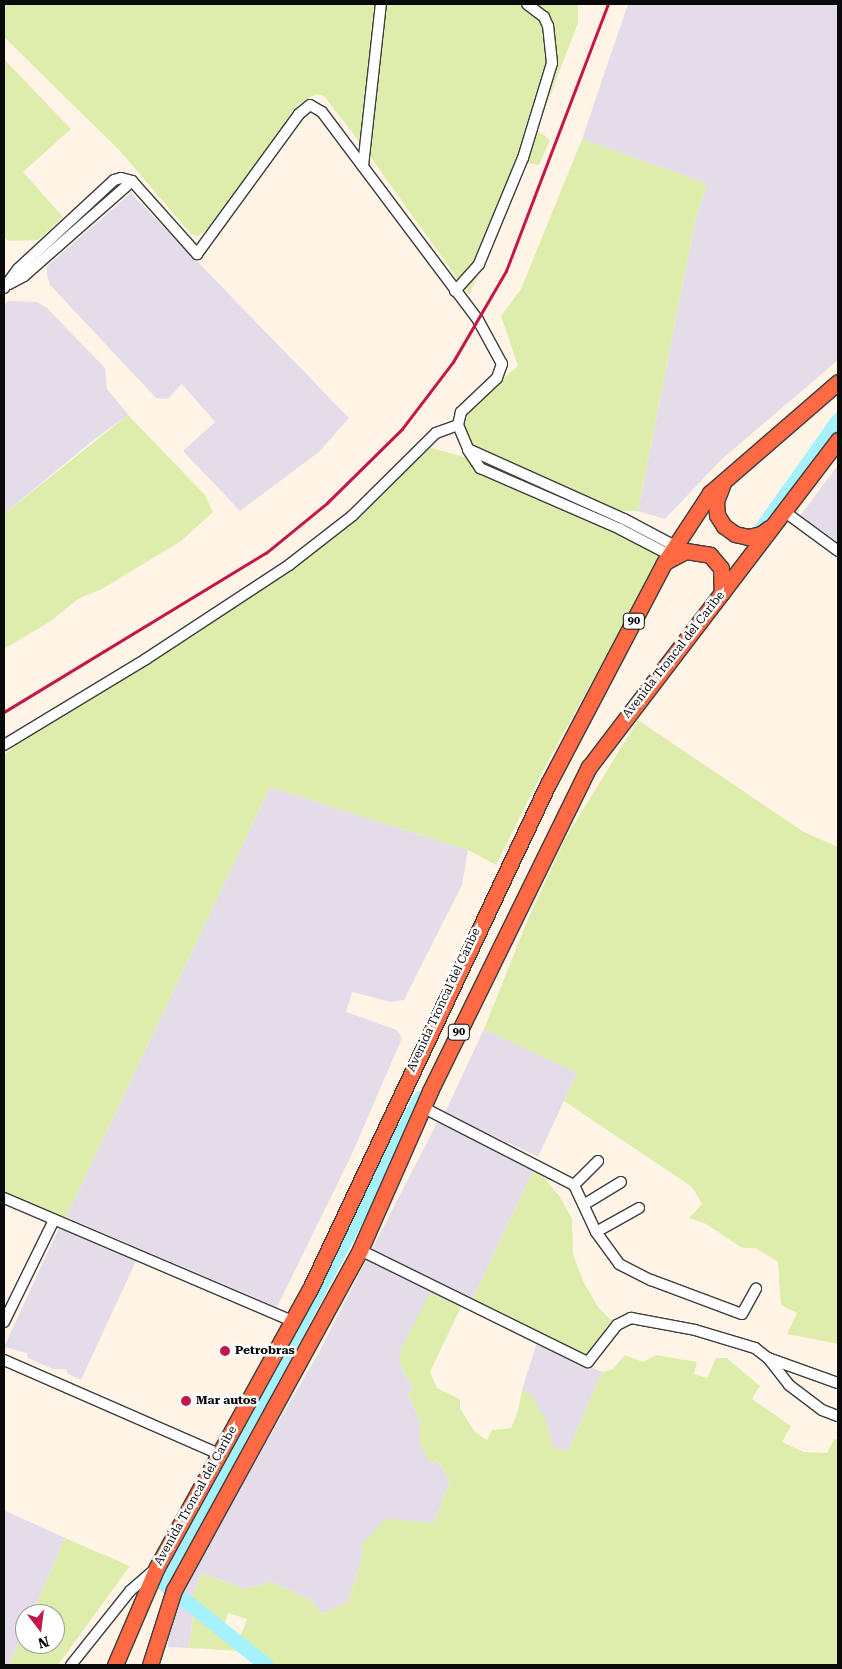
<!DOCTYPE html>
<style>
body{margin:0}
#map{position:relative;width:842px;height:1669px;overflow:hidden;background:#fff4e6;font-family:"Roboto Serif",serif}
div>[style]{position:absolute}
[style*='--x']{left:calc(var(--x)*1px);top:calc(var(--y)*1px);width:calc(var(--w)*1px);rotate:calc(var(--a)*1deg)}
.industrial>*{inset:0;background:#e5dcea;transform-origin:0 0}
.green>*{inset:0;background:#deedac}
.river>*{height:15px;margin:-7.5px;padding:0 7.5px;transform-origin:7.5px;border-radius:7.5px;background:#a5f2fc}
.roads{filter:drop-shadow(1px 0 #3d3d3d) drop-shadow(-1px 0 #3d3d3d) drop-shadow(0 1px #3d3d3d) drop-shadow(0 -1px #3d3d3d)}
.minor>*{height:10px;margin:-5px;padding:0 5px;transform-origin:5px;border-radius:5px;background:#fff}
.highway>*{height:15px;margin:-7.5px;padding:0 7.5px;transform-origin:7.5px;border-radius:7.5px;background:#ff6a44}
.rail>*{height:2.5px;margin:-1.25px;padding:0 1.25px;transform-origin:1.25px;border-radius:1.25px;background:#c5164b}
.dots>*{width:14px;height:14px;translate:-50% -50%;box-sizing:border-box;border:2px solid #fff;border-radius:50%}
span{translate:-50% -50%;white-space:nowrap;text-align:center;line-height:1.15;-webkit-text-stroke:5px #fff;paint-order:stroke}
.shield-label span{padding:1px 4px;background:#fff;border:1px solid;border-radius:4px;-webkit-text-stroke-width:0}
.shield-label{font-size:11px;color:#0a0a0a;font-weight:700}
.street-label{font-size:12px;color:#0a0a0a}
.poi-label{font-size:12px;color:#0a0a0a;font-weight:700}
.left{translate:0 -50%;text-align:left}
.frame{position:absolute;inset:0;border:5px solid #0a0a0a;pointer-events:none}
.north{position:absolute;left:15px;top:1604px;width:50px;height:50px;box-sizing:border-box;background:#fff;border:1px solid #9d9d9d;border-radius:50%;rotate:165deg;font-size:14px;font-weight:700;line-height:20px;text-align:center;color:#0a0a0a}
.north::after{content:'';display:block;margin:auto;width:18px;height:22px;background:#c5164b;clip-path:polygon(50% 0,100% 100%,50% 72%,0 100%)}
</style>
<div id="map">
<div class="industrial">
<i style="clip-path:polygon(628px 4px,838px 4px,838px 360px,721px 460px,665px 519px,638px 511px,695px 222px,707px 184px,582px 139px)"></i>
<i style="clip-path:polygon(131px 193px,349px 418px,319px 452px,240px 511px,183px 451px,215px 422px,182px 384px,168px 399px,156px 398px,50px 285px,47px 275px,47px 266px)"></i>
<i style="clip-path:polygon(8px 301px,37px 302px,47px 308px,105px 368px,107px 389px,131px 418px,128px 415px,91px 442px,4px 514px,4px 305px)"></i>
<i style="clip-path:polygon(838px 465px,838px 542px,800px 516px)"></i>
<i style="clip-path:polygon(270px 787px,468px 850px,462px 885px,404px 1000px,391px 1002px,352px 992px,346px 1012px,397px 1030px,402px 1038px,352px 1154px,277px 1307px,66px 1217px)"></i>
<i style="left:484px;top:1029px;width:103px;height:93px;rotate:25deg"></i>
<i style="clip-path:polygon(438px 1121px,535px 1167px,470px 1305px,463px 1303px,461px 1307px,430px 1293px,401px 1368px,414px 1389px,408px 1394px,420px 1421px,420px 1444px,432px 1464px,438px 1461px,450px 1481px,434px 1523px,362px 1545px,362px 1558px,348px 1602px,323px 1614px,310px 1600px,272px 1582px,244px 1589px,202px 1573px,191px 1600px,193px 1616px,189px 1648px,167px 1647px,177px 1603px,193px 1568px,318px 1354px)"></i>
<i style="clip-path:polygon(59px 1228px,136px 1261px,81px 1380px,68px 1374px,66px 1369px,53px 1369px,28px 1358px,27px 1353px,4px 1347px)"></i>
<i style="clip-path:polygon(537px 1342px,602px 1372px,568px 1451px,553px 1448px,547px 1423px,522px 1390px)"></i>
<i style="clip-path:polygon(4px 1510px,65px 1538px,32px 1614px,25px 1614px,25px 1630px,9px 1665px,4px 1665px)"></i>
</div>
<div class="green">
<i style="clip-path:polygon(4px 4px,578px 4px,578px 23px,537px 130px,550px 140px,539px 165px,527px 163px,469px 295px,359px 141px,324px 96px,317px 94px,299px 103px,209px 228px,198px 236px,191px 234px,120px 151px,4px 37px)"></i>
<i style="clip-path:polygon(4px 59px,71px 129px,23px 172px,63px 217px,38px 240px,8px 241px,4px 236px)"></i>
<i style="clip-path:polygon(582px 139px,707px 184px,695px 222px,638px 511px,619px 511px,547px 479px,520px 470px,470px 443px,465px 431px,464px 419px,475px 402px,518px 366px,501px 316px,521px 289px)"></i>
<i style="clip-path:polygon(128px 415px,205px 495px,213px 512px,181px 541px,102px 589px,78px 599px,51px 621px,4px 649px,4px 514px)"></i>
<i style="clip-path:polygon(429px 447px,474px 460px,605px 515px,661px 556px,546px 765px,496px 865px,468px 850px,270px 787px,66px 1217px,56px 1217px,4px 1194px,4px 755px,14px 747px,15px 742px,264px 588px,318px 550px)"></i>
<i style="clip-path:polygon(638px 720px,804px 832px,838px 847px,838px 1344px,787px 1334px,797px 1313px,781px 1305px,778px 1262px,755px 1248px,742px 1248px,706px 1224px,689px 1218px,702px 1204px,692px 1187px,564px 1101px,577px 1073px,484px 1029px,528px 919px,565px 839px)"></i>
<i style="clip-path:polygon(535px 1167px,560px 1197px,572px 1219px,573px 1254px,584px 1283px,598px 1307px,614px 1323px,584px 1361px,470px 1305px)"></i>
<i style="clip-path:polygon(evenodd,430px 1293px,461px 1307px,430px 1372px,437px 1388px,460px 1399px,460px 1408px,474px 1431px,487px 1440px,492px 1430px,511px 1428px,518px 1411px,522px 1390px,532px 1395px,547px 1423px,553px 1447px,568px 1451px,602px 1372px,613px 1369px,625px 1355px,643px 1362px,656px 1355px,697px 1362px,694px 1374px,707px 1378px,716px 1358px,727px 1358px,760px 1386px,752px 1399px,791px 1426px,782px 1442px,804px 1452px,827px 1453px,834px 1439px,838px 1440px,838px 1665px,262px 1665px,257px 1658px,241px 1651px,189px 1648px,193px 1616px,191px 1600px,202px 1573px,244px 1589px,272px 1582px,310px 1600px,323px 1614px,348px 1602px,362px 1558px,362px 1545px,385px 1519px,434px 1523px,450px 1481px,438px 1461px,431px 1464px,420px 1444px,420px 1421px,408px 1394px,414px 1389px,401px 1368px,399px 1353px,430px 1293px,228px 1613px,247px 1619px,240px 1637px,222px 1631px,228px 1613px)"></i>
<i style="clip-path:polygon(65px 1538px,130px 1566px,58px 1665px,9px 1665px,25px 1630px,25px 1644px,55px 1644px,55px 1614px,32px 1614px)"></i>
</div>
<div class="river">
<i style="--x:760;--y:530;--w:135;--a:-54.7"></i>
<i style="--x:167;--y:1586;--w:5;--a:-143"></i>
<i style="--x:163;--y:1583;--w:549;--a:-62.08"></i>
<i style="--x:180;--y:1596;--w:110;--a:38.7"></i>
</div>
<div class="roads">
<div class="minor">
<i style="--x:363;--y:166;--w:163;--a:-83.7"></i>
<i style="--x:9;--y:284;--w:17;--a:-28"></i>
<i style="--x:24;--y:276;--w:144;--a:-41.3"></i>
<i style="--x:4;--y:288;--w:24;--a:-54"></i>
<i style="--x:18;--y:269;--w:131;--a:-42.8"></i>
<i style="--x:114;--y:180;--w:7;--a:-16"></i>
<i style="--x:121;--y:178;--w:11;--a:15"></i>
<i style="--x:132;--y:181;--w:98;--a:48.3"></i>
<i style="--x:197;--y:254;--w:173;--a:-53.9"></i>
<i style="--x:299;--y:114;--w:14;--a:-39"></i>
<i style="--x:310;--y:105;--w:14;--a:30"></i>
<i style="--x:322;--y:112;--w:260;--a:53.1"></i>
<i style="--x:478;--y:320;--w:50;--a:61.4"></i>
<i style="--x:502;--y:364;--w:15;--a:110"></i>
<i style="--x:497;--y:378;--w:50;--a:136.6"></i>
<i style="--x:461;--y:412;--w:13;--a:103"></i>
<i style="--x:458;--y:425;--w:26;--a:67"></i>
<i style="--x:468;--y:449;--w:171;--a:24.2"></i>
<i style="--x:624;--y:519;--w:58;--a:27.9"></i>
<i style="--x:455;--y:291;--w:36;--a:-48"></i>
<i style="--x:479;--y:264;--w:115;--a:-67.5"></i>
<i style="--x:523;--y:158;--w:99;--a:-73"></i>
<i style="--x:552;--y:63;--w:37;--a:-96"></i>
<i style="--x:548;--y:26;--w:10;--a:-114"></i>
<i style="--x:544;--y:17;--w:21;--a:-143"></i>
<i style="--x:468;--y:450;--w:22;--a:56"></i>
<i style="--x:480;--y:468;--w:153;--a:23.5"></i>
<i style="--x:620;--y:529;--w:56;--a:27.5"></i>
<i style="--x:785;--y:512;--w:66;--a:36.3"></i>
<i style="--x:4;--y:745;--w:166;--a:-31.2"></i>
<i style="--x:146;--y:659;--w:171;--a:-33.3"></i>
<i style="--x:289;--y:565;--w:80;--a:-37.9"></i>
<i style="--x:352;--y:516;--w:118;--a:-44.7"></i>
<i style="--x:436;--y:433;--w:23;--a:-20"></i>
<i style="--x:422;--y:1107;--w:171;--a:27.2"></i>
<i style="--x:574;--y:1185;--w:52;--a:64.9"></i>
<i style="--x:574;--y:1185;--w:34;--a:-45"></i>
<i style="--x:4;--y:1198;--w:313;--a:23.1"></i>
<i style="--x:585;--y:1204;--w:42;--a:-31.4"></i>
<i style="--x:639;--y:1208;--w:49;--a:150.8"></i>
<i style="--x:596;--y:1232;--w:39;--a:54"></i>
<i style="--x:619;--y:1264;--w:36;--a:27"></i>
<i style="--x:651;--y:1280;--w:97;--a:20.5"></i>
<i style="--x:742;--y:1314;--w:29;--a:-61"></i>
<i style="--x:360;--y:1250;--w:254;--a:26.2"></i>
<i style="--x:588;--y:1362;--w:47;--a:-51.9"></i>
<i style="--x:617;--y:1325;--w:16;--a:-27"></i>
<i style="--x:631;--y:1318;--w:65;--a:10.6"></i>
<i style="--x:695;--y:1330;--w:63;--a:16.7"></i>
<i style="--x:755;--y:1348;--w:16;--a:38"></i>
<i style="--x:768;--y:1358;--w:34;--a:52"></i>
<i style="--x:789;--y:1385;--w:41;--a:37.1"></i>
<i style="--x:822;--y:1410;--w:17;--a:21"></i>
<i style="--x:4;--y:1322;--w:114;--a:-63.9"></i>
<i style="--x:768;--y:1358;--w:74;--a:19.7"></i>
<i style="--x:4;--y:1360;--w:235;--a:23.6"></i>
<i style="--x:71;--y:1665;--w:95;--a:-51.4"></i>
<i style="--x:130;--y:1591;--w:30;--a:-41"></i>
</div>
<div class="highway">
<i style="--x:723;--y:483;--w:19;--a:111"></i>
<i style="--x:716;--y:501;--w:14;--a:86"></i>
<i style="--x:717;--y:515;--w:13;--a:58"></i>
<i style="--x:724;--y:526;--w:14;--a:36"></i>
<i style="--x:735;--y:534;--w:13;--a:13"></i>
<i style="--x:748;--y:537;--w:13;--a:-13"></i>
<i style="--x:761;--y:534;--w:10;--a:-37"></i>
<i style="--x:667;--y:561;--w:21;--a:-28"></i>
<i style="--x:686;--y:551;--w:24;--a:9"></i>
<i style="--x:710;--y:555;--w:17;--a:50"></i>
<i style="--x:721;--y:568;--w:25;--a:88"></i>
<i style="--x:115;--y:1665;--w:107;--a:-66.8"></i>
<i style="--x:157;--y:1567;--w:317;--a:-61.2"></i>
<i style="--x:310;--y:1289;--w:558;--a:-64.77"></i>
<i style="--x:548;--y:784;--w:250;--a:-62.3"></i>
<i style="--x:664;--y:563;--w:84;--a:-56.7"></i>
<i style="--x:710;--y:493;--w:169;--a:-40.9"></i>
<i style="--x:150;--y:1665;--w:79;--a:-72.3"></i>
<i style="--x:174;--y:1590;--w:388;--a:-61.3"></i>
<i style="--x:360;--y:1250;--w:174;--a:-66.2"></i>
<i style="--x:430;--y:1091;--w:361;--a:-63.9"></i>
<i style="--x:589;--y:767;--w:411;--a:-52.7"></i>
</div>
</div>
<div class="rail">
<i style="--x:4;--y:712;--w:306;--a:-31.3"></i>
<i style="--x:266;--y:553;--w:79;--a:-39.3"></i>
<i style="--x:327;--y:503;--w:105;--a:-44.6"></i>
<i style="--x:402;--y:429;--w:84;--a:-52.7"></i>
<i style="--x:453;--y:362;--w:105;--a:-59.8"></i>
<i style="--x:506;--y:271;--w:286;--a:-69.1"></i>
</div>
<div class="dots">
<i style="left:225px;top:1351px;background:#c5164b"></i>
<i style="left:186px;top:1401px;background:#c5164b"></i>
</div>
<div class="shield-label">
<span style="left:634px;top:621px">90</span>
<span style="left:459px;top:1032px">90</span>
</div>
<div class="street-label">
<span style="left:674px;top:655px;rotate:-52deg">Avenida Troncal del Caribe</span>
<span style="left:444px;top:1000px;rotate:-65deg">Avenida Troncal del Caribe</span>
<span style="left:196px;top:1496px;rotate:-61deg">Avenida Troncal del Caribe</span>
</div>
<div class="poi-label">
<span class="left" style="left:235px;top:1351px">Petrobras</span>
<span class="left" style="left:196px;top:1401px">Mar autos</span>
</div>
<div class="frame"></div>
<div class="north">N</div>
</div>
